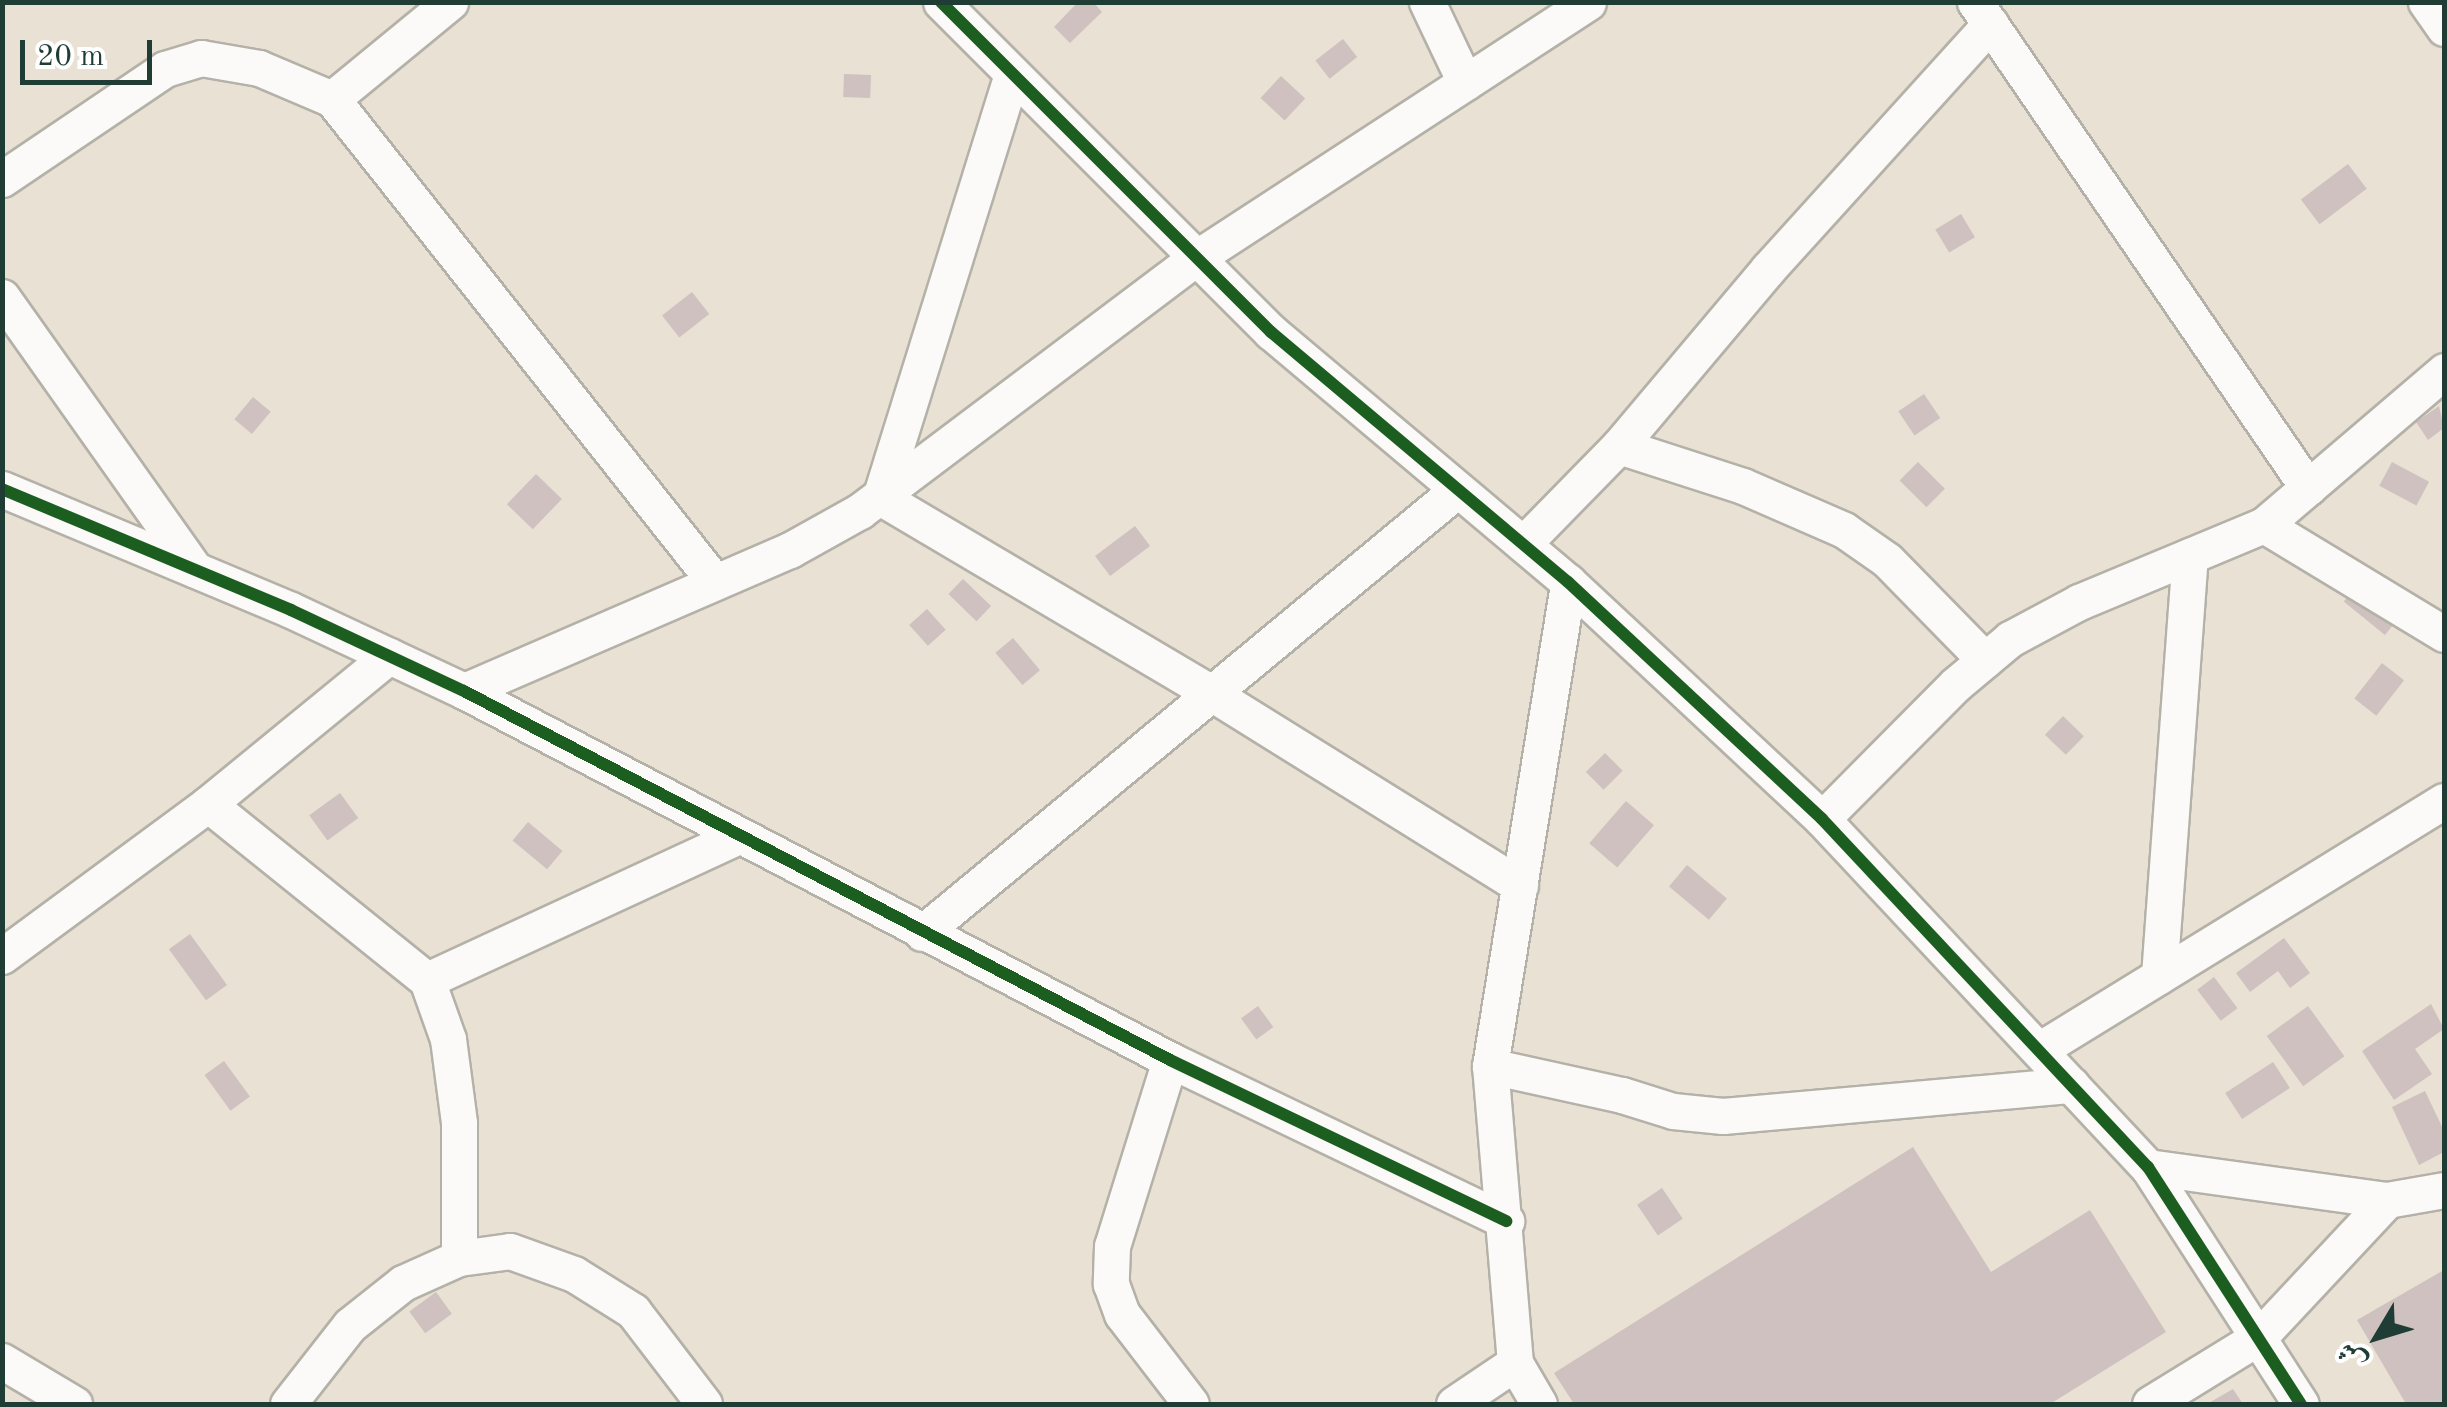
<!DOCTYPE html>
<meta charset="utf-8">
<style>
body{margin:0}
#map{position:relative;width:2447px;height:1407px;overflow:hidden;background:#e9e1d3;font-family:"Old Standard TT",Amiri,serif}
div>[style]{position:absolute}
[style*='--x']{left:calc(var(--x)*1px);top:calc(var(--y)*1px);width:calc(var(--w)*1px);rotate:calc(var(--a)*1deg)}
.building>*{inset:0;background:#cfc1bf;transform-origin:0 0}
.roads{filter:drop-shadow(2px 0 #b4b1a8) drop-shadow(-2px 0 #b4b1a8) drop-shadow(0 2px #b4b1a8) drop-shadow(0 -2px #b4b1a8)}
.street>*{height:35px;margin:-17.5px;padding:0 17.5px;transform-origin:17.5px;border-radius:17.5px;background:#fcfaf8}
.cycleway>*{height:12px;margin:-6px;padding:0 6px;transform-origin:6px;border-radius:6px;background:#1b5e20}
span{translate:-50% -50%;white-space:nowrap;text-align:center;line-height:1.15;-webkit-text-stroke:9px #fff;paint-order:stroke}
.frame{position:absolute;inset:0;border:5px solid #1f3d34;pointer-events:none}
.north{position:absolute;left:2327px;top:1287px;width:100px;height:100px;-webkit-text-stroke:8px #fff;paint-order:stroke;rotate:232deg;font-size:28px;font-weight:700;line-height:40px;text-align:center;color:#1f3d34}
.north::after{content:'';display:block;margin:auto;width:35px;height:45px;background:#1f3d34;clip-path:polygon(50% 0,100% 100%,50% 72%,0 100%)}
.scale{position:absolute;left:20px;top:40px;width:132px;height:45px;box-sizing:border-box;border:5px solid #1f3d34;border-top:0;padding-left:12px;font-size:30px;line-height:35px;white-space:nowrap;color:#1f3d34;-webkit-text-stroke:8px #fff;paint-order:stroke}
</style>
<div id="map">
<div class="building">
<i style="clip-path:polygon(1078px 2px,1093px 2px,1102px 12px,1070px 43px,1054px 27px)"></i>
<i style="left:1343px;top:39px;width:23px;height:35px;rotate:52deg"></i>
<i style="left:844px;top:74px;width:27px;height:23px;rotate:2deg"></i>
<i style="left:1281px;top:76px;width:33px;height:30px;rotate:43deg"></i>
<i style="left:2348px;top:164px;width:31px;height:59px;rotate:53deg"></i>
<i style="left:1961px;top:214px;width:27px;height:30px;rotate:59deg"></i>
<i style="left:692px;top:292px;width:28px;height:38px;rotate:52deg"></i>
<i style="left:1924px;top:394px;width:29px;height:31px;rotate:56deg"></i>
<i style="left:253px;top:397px;width:23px;height:29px;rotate:40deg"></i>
<i style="clip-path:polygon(2439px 406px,2444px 428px,2428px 440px,2416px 422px)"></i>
<i style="left:1918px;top:462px;width:38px;height:26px;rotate:45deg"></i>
<i style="left:2392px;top:462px;width:42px;height:27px;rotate:28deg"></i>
<i style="left:536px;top:474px;width:36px;height:42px;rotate:44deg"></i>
<i style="left:1135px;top:526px;width:25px;height:50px;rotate:53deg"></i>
<i style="left:963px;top:579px;width:39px;height:21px;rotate:44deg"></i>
<i style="left:2362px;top:579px;width:53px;height:29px;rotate:39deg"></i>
<i style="left:927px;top:609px;width:28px;height:24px;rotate:48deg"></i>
<i style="left:1013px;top:638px;width:42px;height:23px;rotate:50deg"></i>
<i style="left:2382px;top:663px;width:28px;height:45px;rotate:38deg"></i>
<i style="left:2063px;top:716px;width:29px;height:26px;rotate:44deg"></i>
<i style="left:1605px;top:753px;width:25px;height:27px;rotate:45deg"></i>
<i style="left:340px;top:793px;width:31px;height:38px;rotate:54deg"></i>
<i style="left:1626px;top:801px;width:37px;height:56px;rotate:41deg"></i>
<i style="left:528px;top:822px;width:45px;height:24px;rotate:40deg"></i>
<i style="left:1687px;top:865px;width:52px;height:28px;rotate:40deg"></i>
<i style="left:190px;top:934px;width:63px;height:26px;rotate:54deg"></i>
<i style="clip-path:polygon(2284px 938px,2310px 973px,2290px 988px,2278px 971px,2250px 992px,2236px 973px)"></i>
<i style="left:2214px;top:977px;width:39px;height:21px;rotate:53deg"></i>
<i style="clip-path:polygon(2431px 1004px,2444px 1029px,2415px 1049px,2432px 1074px,2394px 1100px,2362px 1051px)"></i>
<i style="left:1258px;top:1006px;width:26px;height:21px;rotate:54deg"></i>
<i style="left:2308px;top:1006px;width:62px;height:51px;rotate:54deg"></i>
<i style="left:224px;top:1061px;width:44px;height:24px;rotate:54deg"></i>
<i style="left:2273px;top:1062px;width:31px;height:57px;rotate:57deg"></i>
<i style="clip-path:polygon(2425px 1091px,2444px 1131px,2444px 1152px,2419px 1165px,2392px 1107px)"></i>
<i style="clip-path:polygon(1913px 1147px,1991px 1272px,2090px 1210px,2166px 1332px,2050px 1404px,1574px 1404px,1554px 1373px)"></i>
<i style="left:1662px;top:1188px;width:37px;height:30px;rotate:56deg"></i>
<i style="clip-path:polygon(2444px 1270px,2444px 1404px,2406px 1404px,2357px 1320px)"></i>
<i style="left:436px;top:1292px;width:27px;height:33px;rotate:54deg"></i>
<i style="clip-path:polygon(2233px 1389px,2243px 1404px,2207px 1404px)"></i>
</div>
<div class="roads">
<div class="street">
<i style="--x:941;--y:2;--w:467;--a:45"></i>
<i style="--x:1271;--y:332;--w:388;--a:40.1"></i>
<i style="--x:1568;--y:582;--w:347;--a:43"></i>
<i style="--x:1822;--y:819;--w:477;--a:46.9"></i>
<i style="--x:2148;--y:1167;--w:282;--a:57.2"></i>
<i style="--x:1427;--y:2;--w:89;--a:64.6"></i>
<i style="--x:1975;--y:2;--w:589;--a:55.58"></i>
<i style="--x:2426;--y:2;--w:32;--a:55"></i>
<i style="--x:1012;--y:74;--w:443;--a:107.3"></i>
<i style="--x:880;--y:497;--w:385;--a:30.6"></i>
<i style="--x:1211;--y:693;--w:364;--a:31.9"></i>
<i style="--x:332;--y:99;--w:153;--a:-39.4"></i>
<i style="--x:2;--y:179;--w:197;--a:-34"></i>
<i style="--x:165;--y:69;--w:38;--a:-17"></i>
<i style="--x:201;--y:58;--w:59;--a:9.8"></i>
<i style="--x:259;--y:68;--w:79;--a:23"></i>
<i style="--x:332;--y:99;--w:616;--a:51.59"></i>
<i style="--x:2;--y:297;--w:334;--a:54.7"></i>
<i style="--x:1619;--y:446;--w:130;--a:17.9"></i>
<i style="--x:1743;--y:486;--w:110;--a:23.5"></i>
<i style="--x:1844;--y:530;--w:52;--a:34.9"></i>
<i style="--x:1887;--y:560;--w:140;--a:45.6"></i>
<i style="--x:2;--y:489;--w:313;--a:22.7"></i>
<i style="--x:291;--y:610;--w:191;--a:25.1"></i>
<i style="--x:464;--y:691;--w:797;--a:27.59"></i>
<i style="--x:1170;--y:1060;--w:373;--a:25.6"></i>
<i style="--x:2264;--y:525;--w:210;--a:31.2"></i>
<i style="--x:1523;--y:544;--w:137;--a:-45.6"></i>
<i style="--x:1619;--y:446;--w:231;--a:-49.9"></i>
<i style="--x:1768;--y:269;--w:331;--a:-47.8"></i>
<i style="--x:464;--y:691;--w:355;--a:-23.4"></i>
<i style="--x:790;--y:550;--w:80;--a:-29.1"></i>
<i style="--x:860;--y:511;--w:421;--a:-37"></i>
<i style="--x:1196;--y:258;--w:468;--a:-33.1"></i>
<i style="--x:208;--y:804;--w:281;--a:38.8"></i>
<i style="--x:427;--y:980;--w:63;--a:70.4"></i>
<i style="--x:448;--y:1039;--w:85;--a:82.5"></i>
<i style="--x:459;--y:1123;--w:135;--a:90"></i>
<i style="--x:1822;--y:819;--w:189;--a:-45.2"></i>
<i style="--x:1955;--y:685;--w:72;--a:-39.9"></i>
<i style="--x:2010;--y:639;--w:78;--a:-28.2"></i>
<i style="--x:2079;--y:602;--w:200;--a:-22.6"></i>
<i style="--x:2264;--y:525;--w:237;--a:-40.5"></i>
<i style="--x:922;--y:933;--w:693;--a:-39.62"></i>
<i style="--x:2;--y:956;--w:256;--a:-36.4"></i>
<i style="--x:208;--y:804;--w:234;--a:-39.3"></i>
<i style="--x:2159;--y:976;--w:421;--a:-85.8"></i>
<i style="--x:427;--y:980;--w:344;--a:-24.8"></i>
<i style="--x:2039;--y:1050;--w:475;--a:-31.6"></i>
<i style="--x:1170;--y:1060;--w:195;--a:107.3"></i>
<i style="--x:1112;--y:1246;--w:38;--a:92"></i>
<i style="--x:1111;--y:1284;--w:32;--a:70"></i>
<i style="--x:1122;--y:1314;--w:113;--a:52.5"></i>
<i style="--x:1490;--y:1066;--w:135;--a:12.4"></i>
<i style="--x:1622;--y:1095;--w:53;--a:17.4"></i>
<i style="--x:1673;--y:1111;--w:50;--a:5.7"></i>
<i style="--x:1723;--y:1116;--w:350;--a:-5.1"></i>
<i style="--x:2148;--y:1167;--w:241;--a:7.9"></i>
<i style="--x:2387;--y:1200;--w:58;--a:-10"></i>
<i style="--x:2;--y:1361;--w:84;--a:30.8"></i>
<i style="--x:288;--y:1404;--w:100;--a:-51.9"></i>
<i style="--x:350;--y:1325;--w:68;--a:-38.4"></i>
<i style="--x:403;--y:1283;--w:61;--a:-24.1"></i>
<i style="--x:459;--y:1258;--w:51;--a:-7.8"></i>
<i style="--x:510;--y:1251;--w:68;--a:19.8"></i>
<i style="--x:574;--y:1274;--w:70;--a:32.1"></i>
<i style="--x:633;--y:1311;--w:117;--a:52.6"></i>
<i style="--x:1454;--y:1404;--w:73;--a:-33.9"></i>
<i style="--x:1539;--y:1404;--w:48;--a:-120.3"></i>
<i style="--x:1515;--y:1363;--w:298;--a:-94.8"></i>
<i style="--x:1490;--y:1066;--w:490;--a:-80.8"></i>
<i style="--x:2150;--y:1404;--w:128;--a:-31.6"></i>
<i style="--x:2259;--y:1337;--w:187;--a:-46.9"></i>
</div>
</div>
<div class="cycleway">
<i style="--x:941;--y:2;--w:467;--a:45"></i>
<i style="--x:1271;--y:332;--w:388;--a:40.1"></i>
<i style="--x:1568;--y:582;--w:347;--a:43"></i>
<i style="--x:1822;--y:819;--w:477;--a:46.9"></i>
<i style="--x:2148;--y:1167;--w:282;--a:57.2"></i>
<i style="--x:2;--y:489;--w:313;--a:22.7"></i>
<i style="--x:291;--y:610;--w:191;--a:25.1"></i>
<i style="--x:464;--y:691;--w:797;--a:27.59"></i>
<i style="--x:1170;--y:1060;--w:373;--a:25.6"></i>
</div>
<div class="frame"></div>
<div class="north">ش</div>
<div class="scale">20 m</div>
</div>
